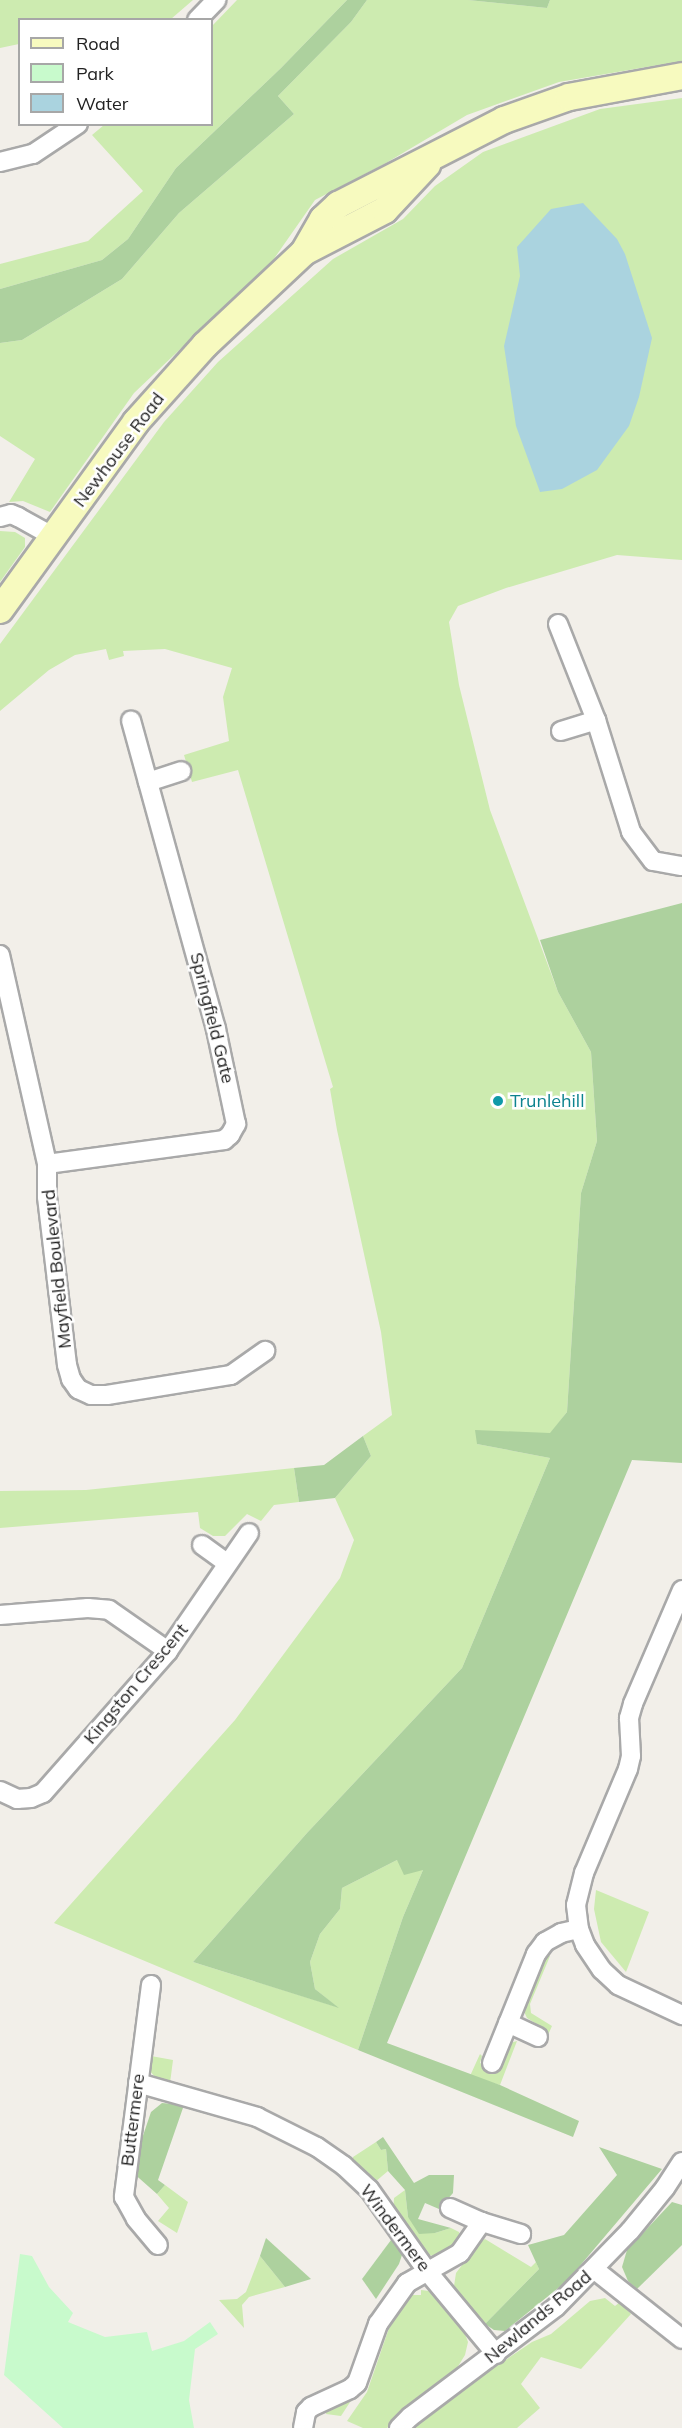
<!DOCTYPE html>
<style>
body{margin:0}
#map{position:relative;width:682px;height:2428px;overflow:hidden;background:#f2efe9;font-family:Mulish,sans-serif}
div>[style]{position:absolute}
.grass>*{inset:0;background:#cdebb0}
.forest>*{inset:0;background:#add19e}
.park>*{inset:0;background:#c8facc}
.water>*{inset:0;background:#aad3df}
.roads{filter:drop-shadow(2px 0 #a9a9a9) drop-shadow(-2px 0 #a9a9a9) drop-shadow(0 2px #a9a9a9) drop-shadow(0 -2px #a9a9a9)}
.street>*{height:18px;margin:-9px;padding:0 9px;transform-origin:9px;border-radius:9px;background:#fff}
.secondary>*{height:26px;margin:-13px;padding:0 13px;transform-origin:13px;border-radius:13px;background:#f7fabf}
.dots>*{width:16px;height:16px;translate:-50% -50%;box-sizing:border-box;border:3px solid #fff;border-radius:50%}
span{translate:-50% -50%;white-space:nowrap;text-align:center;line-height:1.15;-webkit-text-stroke:5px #fff;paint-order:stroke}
.street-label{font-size:18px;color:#222}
.culture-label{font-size:18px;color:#0d838f}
.left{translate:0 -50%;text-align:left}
.legend{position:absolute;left:18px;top:18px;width:195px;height:108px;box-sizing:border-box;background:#fff;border:2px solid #a7a7a7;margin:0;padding:8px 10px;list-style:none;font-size:18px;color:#222}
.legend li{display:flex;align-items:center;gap:12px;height:30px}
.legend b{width:30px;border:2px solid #a7a7a7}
</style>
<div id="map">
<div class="grass">
<div style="clip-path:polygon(0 0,193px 0,171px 19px,20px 20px,19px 44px,0 48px)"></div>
<div style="clip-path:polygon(237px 0,347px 0,281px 68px,176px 168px,128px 239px,102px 260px,0 289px,0 264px,88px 241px,143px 191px,92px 135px,104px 125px,212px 124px,212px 26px)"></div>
<div style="clip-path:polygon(367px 0,468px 0,547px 8px,550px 0,682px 0,682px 61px,559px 82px,467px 115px,386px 163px,315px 200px,271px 263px,134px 393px,50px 512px,23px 501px,9px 502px,35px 459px,0 436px,0 343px,22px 340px,122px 279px,179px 213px,294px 114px,278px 96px,351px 22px)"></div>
<div style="clip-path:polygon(682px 98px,682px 560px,617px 555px,506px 588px,458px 606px,449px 622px,459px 685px,490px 810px,558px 992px,591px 1052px,597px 1141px,581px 1193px,567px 1412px,551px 1433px,477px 1444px,550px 1458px,462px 1668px,307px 1833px,193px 1962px,337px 2007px,315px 1989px,310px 1962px,320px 1934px,340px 1909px,342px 1888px,397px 1860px,423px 1870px,403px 1917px,358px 2050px,54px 1923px,235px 1720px,340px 1578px,354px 1540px,335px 1498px,371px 1456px,363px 1436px,392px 1415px,381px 1332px,337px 1130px,330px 1089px,333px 1087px,238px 770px,192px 782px,184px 755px,229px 741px,223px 697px,232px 668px,165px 649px,123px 651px,124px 656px,109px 660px,106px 649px,75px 655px,49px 670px,0 711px,0 644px,164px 422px,218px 362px,333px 259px,403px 219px,435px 186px,483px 152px,600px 109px)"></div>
<div style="clip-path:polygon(0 531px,15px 532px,25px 538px,25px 547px,0 582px)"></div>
<div style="clip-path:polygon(294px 1468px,299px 1502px,274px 1505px,261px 1521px,247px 1514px,225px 1536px,213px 1536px,200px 1528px,198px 1512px,0 1528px,0 1491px,86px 1490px)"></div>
<div style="clip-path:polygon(596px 1890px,649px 1912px,626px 1972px,601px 1942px,594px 1909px)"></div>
<div style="clip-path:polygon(546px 1954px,550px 1956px,530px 2004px,531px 2013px,552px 2026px,543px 2046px,539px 2045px,546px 2030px,527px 2018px,522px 2007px)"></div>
<div style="clip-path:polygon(517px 2041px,500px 2085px,470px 2076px,480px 2054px,482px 2056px,480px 2063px,494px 2069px,510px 2043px)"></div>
<div style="clip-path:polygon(151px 2056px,173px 2060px,170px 2083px,155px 2077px,149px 2070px)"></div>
<div style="clip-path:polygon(376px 2142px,381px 2150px,386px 2149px,388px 2171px,375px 2182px,365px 2181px,352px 2167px,353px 2157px)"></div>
<div style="clip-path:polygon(165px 2185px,188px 2202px,177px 2233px,158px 2221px,169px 2208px,157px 2194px)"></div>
<div style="clip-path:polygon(405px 2190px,408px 2217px,435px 2233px,451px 2228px,459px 2232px,460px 2236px,454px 2244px,437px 2257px,429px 2255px,393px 2213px,394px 2198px)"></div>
<div style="clip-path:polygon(485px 2239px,531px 2267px,536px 2262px,539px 2269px,485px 2324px,460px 2299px,454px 2286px,456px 2273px,479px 2243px)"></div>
<div style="clip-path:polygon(260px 2256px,285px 2287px,249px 2297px,242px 2305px,244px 2328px,219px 2300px,237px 2299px,246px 2292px)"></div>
<div style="clip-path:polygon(421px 2290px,429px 2291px,465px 2334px,468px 2342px,465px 2355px,457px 2368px,416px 2400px,387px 2428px,363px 2428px,347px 2421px,367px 2392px,389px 2328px,404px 2302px,412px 2295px,421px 2295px)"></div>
<div style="clip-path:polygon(605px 2298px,615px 2306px,620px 2302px,631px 2314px,581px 2369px,541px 2357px,521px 2384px,540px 2408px,517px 2428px,414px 2428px,433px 2409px,532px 2342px,551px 2334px,590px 2301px)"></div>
<div style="clip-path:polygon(356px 2393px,341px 2416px,326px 2414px,327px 2409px)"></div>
</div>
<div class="forest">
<div style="clip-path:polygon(347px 0,367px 0,351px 22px,278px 96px,294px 114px,179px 213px,122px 279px,22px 340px,0 343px,0 289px,102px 260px,128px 239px,176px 168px,281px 68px)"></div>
<div style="clip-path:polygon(468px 0,550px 0,547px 8px)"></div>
<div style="clip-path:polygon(682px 903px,682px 1463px,632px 1460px,387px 2043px,500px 2085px,579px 2121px,573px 2137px,358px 2050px,403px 1917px,423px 1870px,404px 1875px,397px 1860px,342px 1888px,340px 1909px,320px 1934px,310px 1962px,315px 1989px,339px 2008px,193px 1962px,307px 1833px,462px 1668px,550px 1458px,477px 1444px,475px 1430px,550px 1433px,567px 1412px,581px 1193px,597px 1141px,591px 1052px,558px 992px,540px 940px)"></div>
<div style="clip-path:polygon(363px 1436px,371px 1456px,335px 1498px,299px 1502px,294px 1468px,324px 1465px)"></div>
<div style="clip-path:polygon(162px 2103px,184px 2105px,158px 2180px,165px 2185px,157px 2194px,131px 2171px,151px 2112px)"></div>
<div style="clip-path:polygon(383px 2137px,414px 2183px,429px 2175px,454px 2175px,453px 2193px,439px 2209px,425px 2203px,418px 2219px,451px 2228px,435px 2233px,419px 2234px,408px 2217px,405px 2190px,388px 2171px,386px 2149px,381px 2150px,376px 2142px)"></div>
<div style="clip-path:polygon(599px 2147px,662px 2169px,567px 2281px,505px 2331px,494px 2330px,485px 2324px,539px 2269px,528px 2245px,564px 2235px,617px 2175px)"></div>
<div style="clip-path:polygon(672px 2202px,682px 2205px,682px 2245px,637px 2289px,628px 2281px,622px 2267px,627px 2250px)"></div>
<div style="clip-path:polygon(394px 2236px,403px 2252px,399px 2264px,376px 2299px,362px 2279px)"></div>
<div style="clip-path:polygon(266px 2238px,311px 2279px,285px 2287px,260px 2256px)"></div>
</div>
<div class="park">
<div style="clip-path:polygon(20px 2254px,32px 2256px,49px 2287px,73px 2313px,68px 2322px,105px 2337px,147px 2332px,152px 2351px,184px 2341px,210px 2322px,218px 2334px,195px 2349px,189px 2400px,194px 2428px,63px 2428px,4px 2375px)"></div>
</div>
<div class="water">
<div style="clip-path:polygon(583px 203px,617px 239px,625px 254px,652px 338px,639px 397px,629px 426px,597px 470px,562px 489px,540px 492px,516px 426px,504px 346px,520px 276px,517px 247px,551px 209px)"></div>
</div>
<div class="roads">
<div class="street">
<div style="left:197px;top:20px;width:28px;rotate:-46deg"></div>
<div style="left:0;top:162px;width:34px;rotate:-14deg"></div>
<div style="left:33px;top:154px;width:54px;rotate:-33.7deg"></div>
<div style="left:0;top:517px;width:11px;rotate:-15deg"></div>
<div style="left:11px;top:514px;width:8px;rotate:23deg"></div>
<div style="left:18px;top:517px;width:41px;rotate:29.1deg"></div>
<div style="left:558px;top:624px;width:103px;rotate:68.4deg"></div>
<div style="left:596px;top:720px;width:117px;rotate:72.6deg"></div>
<div style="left:631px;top:832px;width:36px;rotate:53deg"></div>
<div style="left:653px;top:861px;width:29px;rotate:10deg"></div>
<div style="left:561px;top:731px;width:37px;rotate:-17deg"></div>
<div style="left:148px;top:782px;width:35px;rotate:-18deg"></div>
<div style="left:0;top:955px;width:214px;rotate:77.3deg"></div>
<div style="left:47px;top:1164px;width:33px;rotate:90deg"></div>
<div style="left:47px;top:1197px;width:169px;rotate:83.2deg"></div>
<div style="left:67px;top:1365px;width:15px;rotate:74deg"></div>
<div style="left:71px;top:1379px;width:12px;rotate:55deg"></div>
<div style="left:78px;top:1389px;width:14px;rotate:25deg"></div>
<div style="left:91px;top:1395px;width:16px"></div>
<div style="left:107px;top:1395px;width:126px;rotate:-9.2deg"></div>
<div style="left:231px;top:1375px;width:42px;rotate:-35.2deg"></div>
<div style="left:47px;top:1164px;width:179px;rotate:-7.7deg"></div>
<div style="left:224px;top:1140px;width:8px;rotate:-40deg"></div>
<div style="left:230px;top:1135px;width:13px;rotate:-61deg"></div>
<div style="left:236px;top:1124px;width:97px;rotate:-101.9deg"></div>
<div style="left:216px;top:1029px;width:320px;rotate:-105.4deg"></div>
<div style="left:202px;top:1545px;width:31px;rotate:36deg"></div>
<div style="left:682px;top:1590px;width:124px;rotate:113.3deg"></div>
<div style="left:633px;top:1704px;width:15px;rotate:106deg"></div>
<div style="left:629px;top:1718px;width:38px;rotate:87deg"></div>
<div style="left:631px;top:1756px;width:13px;rotate:103deg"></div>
<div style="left:628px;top:1769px;width:113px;rotate:112.9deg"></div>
<div style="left:584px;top:1873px;width:33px;rotate:104deg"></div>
<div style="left:576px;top:1905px;width:24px;rotate:83deg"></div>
<div style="left:579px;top:1929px;width:17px;rotate:69deg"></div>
<div style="left:585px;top:1945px;width:30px;rotate:56deg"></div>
<div style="left:602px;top:1970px;width:22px;rotate:43deg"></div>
<div style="left:618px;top:1985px;width:71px;rotate:25.1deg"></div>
<div style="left:0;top:1615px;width:88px;rotate:-4.5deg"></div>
<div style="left:88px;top:1608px;width:21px;rotate:5deg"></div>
<div style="left:109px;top:1610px;width:72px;rotate:34.8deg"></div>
<div style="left:0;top:1791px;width:19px;rotate:25deg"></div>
<div style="left:17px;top:1799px;width:14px;rotate:-4deg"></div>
<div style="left:31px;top:1798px;width:13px;rotate:-23deg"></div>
<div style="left:43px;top:1793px;width:189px;rotate:-48.6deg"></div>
<div style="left:168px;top:1651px;width:143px;rotate:-55.5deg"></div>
<div style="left:151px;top:1985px;width:214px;rotate:97.3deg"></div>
<div style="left:124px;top:2197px;width:25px;rotate:61deg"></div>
<div style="left:136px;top:2219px;width:34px;rotate:50deg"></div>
<div style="left:508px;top:2023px;width:33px;rotate:25deg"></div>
<div style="left:492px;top:2063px;width:118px;rotate:-68deg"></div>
<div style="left:536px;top:1954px;width:15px;rotate:-53deg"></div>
<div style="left:545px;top:1942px;width:18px;rotate:-29deg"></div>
<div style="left:561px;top:1933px;width:18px;rotate:-13deg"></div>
<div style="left:138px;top:2083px;width:124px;rotate:15.9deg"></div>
<div style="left:257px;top:2117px;width:67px;rotate:26.6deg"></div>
<div style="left:317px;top:2147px;width:33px;rotate:35deg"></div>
<div style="left:344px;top:2166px;width:34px;rotate:43deg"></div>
<div style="left:369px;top:2189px;width:100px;rotate:54.7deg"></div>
<div style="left:427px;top:2271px;width:108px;rotate:50.3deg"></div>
<div style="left:450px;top:2208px;width:35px;rotate:24deg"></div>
<div style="left:482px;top:2222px;width:41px;rotate:17.1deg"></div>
<div style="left:595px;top:2270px;width:111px;rotate:38.4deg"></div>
<div style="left:303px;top:2428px;width:16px;rotate:-79deg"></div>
<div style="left:306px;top:2412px;width:7px;rotate:-45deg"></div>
<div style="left:311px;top:2407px;width:43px;rotate:-24.8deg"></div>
<div style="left:350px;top:2389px;width:9px;rotate:-41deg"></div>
<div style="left:357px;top:2383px;width:63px;rotate:-70.4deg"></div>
<div style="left:378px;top:2324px;width:50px;rotate:-54.7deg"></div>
<div style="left:407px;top:2283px;width:61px;rotate:-29.5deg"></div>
<div style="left:460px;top:2253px;width:38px;rotate:-55deg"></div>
<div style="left:399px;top:2428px;width:16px;rotate:-45deg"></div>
<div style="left:410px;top:2417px;width:183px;rotate:-37deg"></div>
<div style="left:556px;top:2307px;width:106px;rotate:-45.8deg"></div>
<div style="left:630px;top:2231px;width:55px;rotate:-50.9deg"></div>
<div style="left:665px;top:2188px;width:31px;rotate:-57deg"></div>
</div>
<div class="secondary">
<div style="left:304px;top:252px;width:91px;rotate:-27.4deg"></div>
<div style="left:385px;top:210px;width:62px;rotate:-47deg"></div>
<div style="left:0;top:610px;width:232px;rotate:-54.1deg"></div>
<div style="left:136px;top:422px;width:103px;rotate:-48.1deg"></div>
<div style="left:205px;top:345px;width:136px;rotate:-43.2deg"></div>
<div style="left:304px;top:252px;width:38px;rotate:-60deg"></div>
<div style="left:323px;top:219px;width:21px;rotate:-43deg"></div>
<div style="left:338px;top:205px;width:186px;rotate:-27.1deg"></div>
<div style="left:504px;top:120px;width:69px;rotate:-19.5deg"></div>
<div style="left:569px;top:97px;width:115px;rotate:-10.5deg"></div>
</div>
</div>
<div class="dots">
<div style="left:498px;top:1101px;background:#0f9aa8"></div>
</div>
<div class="street-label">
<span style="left:119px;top:450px;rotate:-53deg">Newhouse Road</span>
<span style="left:212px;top:1018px;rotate:76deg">Springfield Gate</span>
<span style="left:57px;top:1269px;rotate:-96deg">Mayfield Boulevard</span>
<span style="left:136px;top:1684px;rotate:-50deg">Kingston Crescent</span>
<span style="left:133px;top:2120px;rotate:-83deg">Buttermere</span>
<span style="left:395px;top:2228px;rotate:53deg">Windermere</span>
<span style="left:538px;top:2317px;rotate:-40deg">Newlands Road</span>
</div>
<div class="culture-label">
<span class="left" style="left:510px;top:1101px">Trunlehill</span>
</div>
<ul class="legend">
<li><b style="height:8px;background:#f7fabf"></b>Road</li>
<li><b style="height:16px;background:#c8facc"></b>Park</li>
<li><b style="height:16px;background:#aad3df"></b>Water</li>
</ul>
</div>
